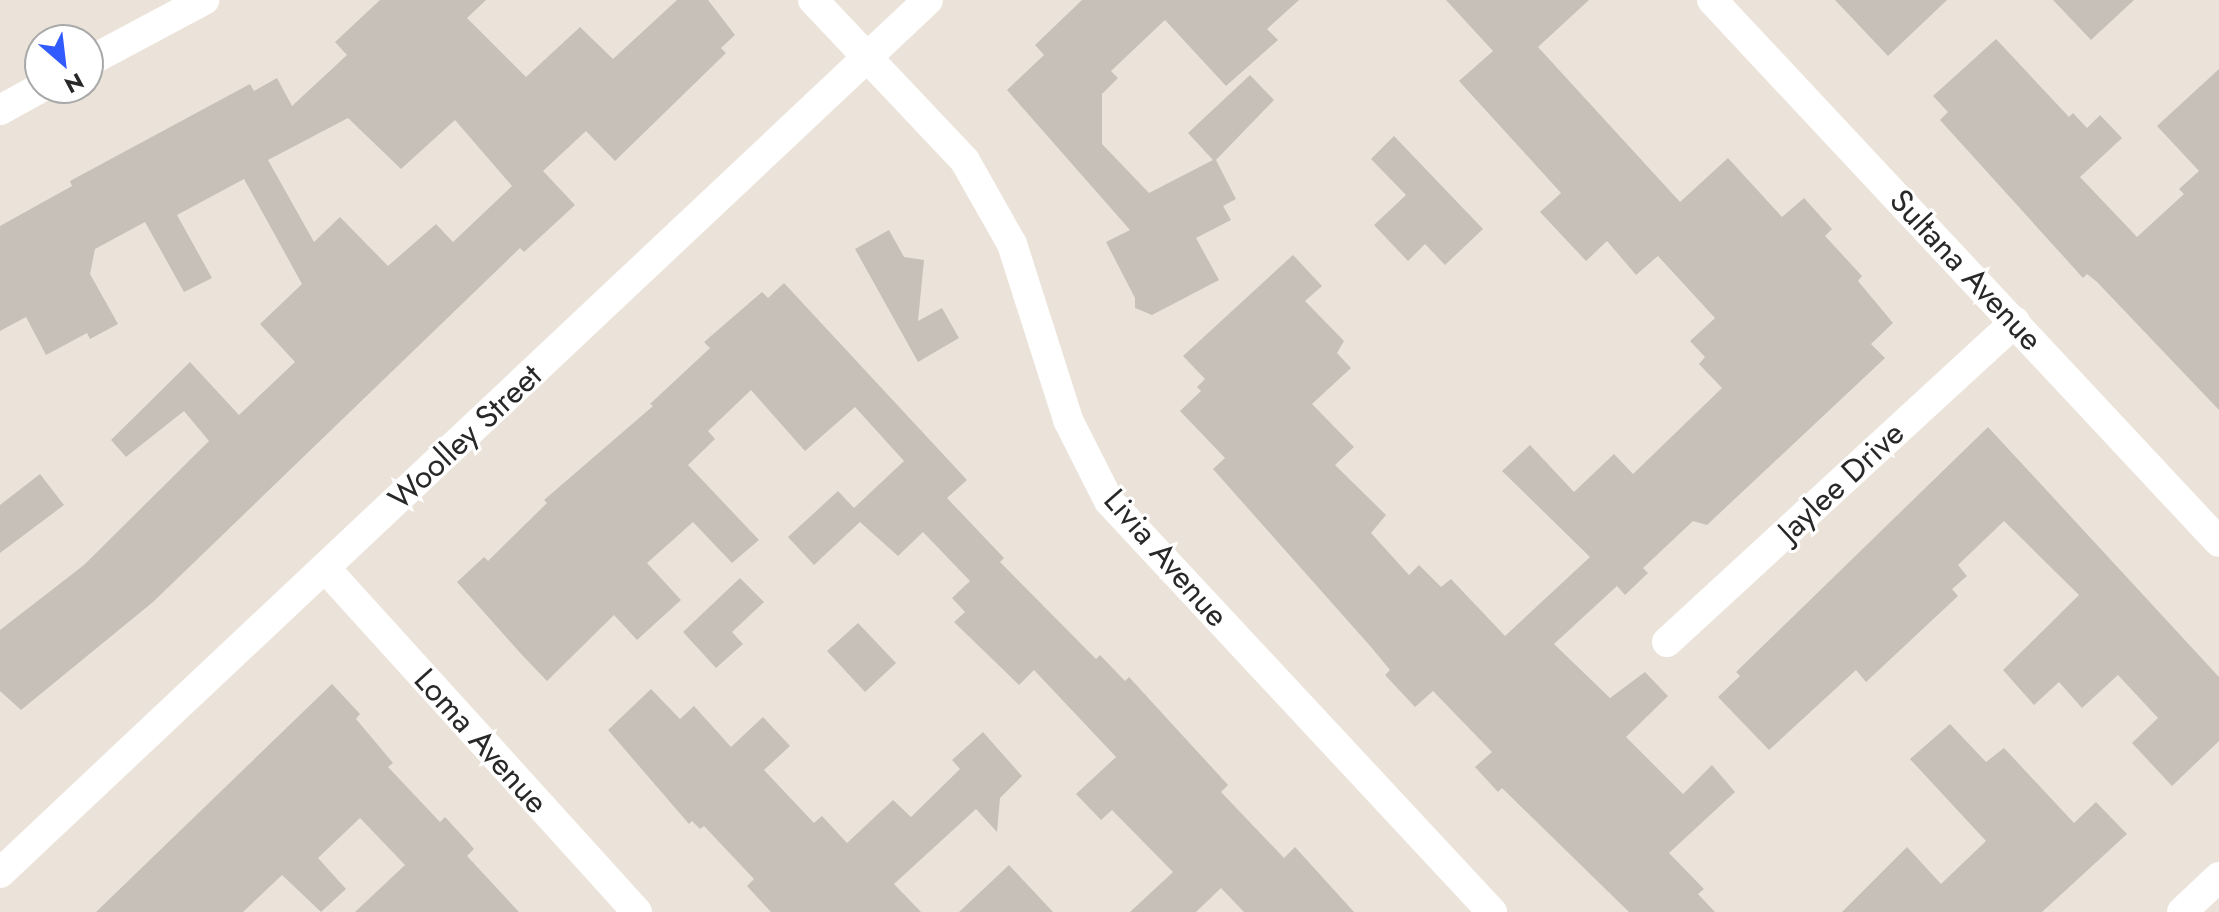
<!DOCTYPE html>
<style>
body{margin:0}
#map{position:relative;width:2219px;height:912px;overflow:hidden;background:#ebe3d9;font-family:Jost,sans-serif}
div>[style]{position:absolute}
.building>*{inset:0;background:#c6c0b9}
.minor>*{height:30px;margin:-15px;padding:0 15px;transform-origin:15px;border-radius:15px;background:#fff}
span{translate:-50% -50%;white-space:nowrap;text-align:center;line-height:1.15;-webkit-text-stroke:6px #fff;paint-order:stroke}
.street-label{font-size:32px;color:#282828}
.north{position:absolute;left:24px;top:24px;width:80px;height:80px;box-sizing:border-box;background:#fff;border:2px solid #a9a9a9;border-radius:50%;rotate:152deg;font-size:22px;font-weight:700;line-height:32px;text-align:center;color:#282828}
.north::after{content:'';display:block;margin:auto;width:28px;height:36px;background:#325bff;clip-path:polygon(50% 0,100% 100%,50% 72%,0 100%)}
</style>
<div id="map">
<div class="building">
<div style="clip-path:polygon(evenodd,380px 0,486px 0,467px 18px,526px 77px,580px 27px,613px 59px,677px 0,708px 0,735px 35px,721px 48px,726px 53px,615px 161px,586px 131px,543px 171px,575px 205px,524px 252px,520px 248px,153px 602px,21px 710px,0 691px,0 630px,84px 565px,209px 441px,184px 411px,126px 457px,111px 440px,190px 362px,239px 415px,295px 362px,260px 324px,302px 284px,244px 179px,177px 215px,212px 278px,184px 292px,145px 222px,95px 249px,90px 274px,118px 324px,90px 339px,87px 333px,46px 355px,26px 317px,0 331px,0 226px,72px 186px,70px 181px,250px 84px,254px 91px,277px 78px,292px 106px,347px 55px,335px 42px,380px 0,348px 118px,401px 169px,455px 120px,512px 186px,453px 242px,436px 224px,388px 266px,340px 217px,314px 242px,268px 160px,348px 118px)"></div>
<div style="clip-path:polygon(1082px 0,1299px 0,1267px 29px,1278px 40px,1226px 86px,1165px 20px,1111px 71px,1118px 78px,1102px 94px,1102px 144px,1149px 193px,1213px 160px,1188px 133px,1250px 75px,1274px 100px,1216px 160px,1236px 199px,1223px 206px,1231px 220px,1196px 238px,1219px 280px,1152px 315px,1135px 308px,1135px 298px,1106px 242px,1130px 230px,1007px 90px,1044px 55px,1035px 45px)"></div>
<div style="clip-path:polygon(1446px 0,1589px 0,1538px 47px,1680px 202px,1728px 158px,1782px 217px,1804px 198px,1832px 229px,1825px 236px,1862px 276px,1858px 281px,1893px 323px,1871px 344px,1885px 358px,1707px 525px,1693px 521px,1643px 568px,1648px 573px,1625px 595px,1617px 586px,1554px 644px,1610px 698px,1645px 672px,1668px 696px,1626px 737px,1683px 794px,1712px 765px,1735px 792px,1669px 853px,1704px 889px,1698px 894px,1715px 912px,1629px 912px,1502px 788px,1498px 792px,1475px 767px,1492px 752px,1433px 691px,1415px 707px,1385px 675px,1390px 670px,1371px 647px,1213px 469px,1225px 458px,1180px 411px,1201px 391px,1197px 387px,1205px 379px,1183px 356px,1293px 255px,1322px 286px,1305px 301px,1344px 341px,1337px 353px,1351px 368px,1312px 404px,1354px 447px,1335px 465px,1386px 515px,1371px 533px,1409px 575px,1419px 565px,1441px 587px,1451px 579px,1505px 636px,1590px 557px,1502px 471px,1530px 445px,1574px 492px,1614px 454px,1633px 474px,1722px 388px,1699px 364px,1705px 357px,1690px 341px,1715px 318px,1658px 256px,1636px 275px,1607px 241px,1586px 261px,1540px 212px,1561px 193px,1459px 81px,1493px 51px)"></div>
<div style="clip-path:polygon(1835px 0,1947px 0,1888px 56px)"></div>
<div style="clip-path:polygon(2053px 0,2134px 0,2091px 40px)"></div>
<div style="clip-path:polygon(1996px 39px,2069px 117px,2073px 113px,2087px 128px,2100px 115px,2122px 138px,2080px 177px,2137px 237px,2184px 194px,2179px 189px,2199px 171px,2157px 126px,2219px 69px,2219px 410px,2097px 282px,2087px 274px,2083px 278px,1940px 120px,1948px 112px,1933px 96px)"></div>
<div style="clip-path:polygon(1394px 136px,1483px 229px,1445px 265px,1425px 244px,1408px 261px,1374px 225px,1406px 195px,1371px 159px)"></div>
<div style="clip-path:polygon(889px 230px,904px 257px,924px 260px,918px 321px,942px 308px,959px 338px,918px 362px,855px 249px)"></div>
<div style="clip-path:polygon(784px 283px,967px 480px,947px 498px,1004px 558px,1000px 562px,1096px 659px,1100px 655px,1125px 681px,1129px 677px,1228px 785px,1221px 792px,1284px 858px,1295px 847px,1354px 912px,1244px 912px,1221px 888px,1196px 912px,1130px 912px,1173px 872px,1112px 810px,1101px 820px,1076px 794px,1116px 757px,1034px 670px,1019px 685px,954px 622px,965px 612px,952px 598px,970px 581px,923px 532px,898px 556px,860px 522px,814px 565px,788px 537px,838px 491px,854px 508px,904px 461px,855px 407px,805px 451px,751px 390px,708px 431px,715px 439px,688px 465px,759px 540px,732px 563px,693px 522px,647px 563px,681px 600px,637px 640px,614px 615px,547px 681px,523px 656px,457px 582px,484px 557px,488px 561px,547px 503px,544px 500px,653px 406px,650px 404px,710px 348px,704px 342px,762px 292px,768px 298px)"></div>
<div style="clip-path:polygon(1988px 427px,2219px 677px,2219px 741px,2172px 786px,2132px 743px,2158px 718px,2118px 675px,2082px 708px,2059px 682px,2034px 705px,2003px 670px,2079px 595px,2004px 521px,1958px 565px,1967px 576px,1952px 589px,1958px 596px,1866px 682px,1856px 670px,1769px 750px,1718px 697px,1740px 676px,1736px 672px)"></div>
<div style="clip-path:polygon(40px 474px,64px 505px,0 553px,0 505px)"></div>
<div style="clip-path:polygon(740px 578px,764px 602px,732px 632px,743px 644px,716px 668px,683px 632px)"></div>
<div style="clip-path:polygon(858px 623px,896px 663px,865px 692px,827px 651px)"></div>
<div style="clip-path:polygon(332px 684px,360px 714px,356px 719px,393px 763px,388px 767px,440px 822px,445px 817px,469px 843px,474px 849px,467px 856px,519px 912px,355px 912px,405px 865px,360px 818px,318px 858px,346px 889px,321px 912px,282px 875px,243px 912px,96px 912px)"></div>
<div style="clip-path:polygon(651px 689px,680px 719px,694px 706px,731px 747px,763px 717px,790px 746px,764px 770px,814px 823px,822px 816px,847px 843px,893px 800px,911px 817px,960px 769px,952px 760px,983px 732px,1022px 776px,1000px 798px,997px 832px,976px 809px,894px 884px,921px 912px,771px 912px,747px 886px,754px 879px,704px 826px,700px 829px,692px 821px,689px 824px,608px 730px)"></div>
<div style="clip-path:polygon(1950px 724px,1986px 762px,2004px 748px,2074px 823px,2096px 802px,2127px 834px,2042px 912px,1842px 912px,1907px 847px,1941px 884px,1986px 841px,1910px 759px)"></div>
<div style="clip-path:polygon(1009px 865px,1053px 912px,959px 912px)"></div>
</div>
<div class="minor">
<div style="left:813px;top:0;width:221px;rotate:46.6deg"></div>
<div style="left:965px;top:161px;width:95px;rotate:60.5deg"></div>
<div style="left:1012px;top:244px;width:185px;rotate:72.3deg"></div>
<div style="left:1068px;top:420px;width:91px;rotate:63.2deg"></div>
<div style="left:1109px;top:501px;width:562px;rotate:47.02deg"></div>
<div style="left:1712px;top:0;width:742px;rotate:46.91deg"></div>
<div style="left:88px;top:62px;width:132px;rotate:-28.1deg"></div>
<div style="left:0;top:110px;width:46px;rotate:-28.8deg"></div>
<div style="left:326px;top:569px;width:463px;rotate:47.8deg"></div>
<div style="left:1667px;top:642px;width:473px;rotate:-42.6deg"></div>
<div style="left:0;top:873px;width:1274px;rotate:-43.25deg"></div>
<div style="left:2182px;top:912px;width:51px;rotate:-43.4deg"></div>
</div>
<div class="street-label">
<span style="left:1966px;top:270px;rotate:47deg">Sultana Avenue</span>
<span style="left:465px;top:437px;rotate:-43deg">Woolley Street</span>
<span style="left:1841px;top:482px;rotate:-43deg">Jaylee Drive</span>
<span style="left:1166px;top:558px;rotate:49deg">Livia Avenue</span>
<span style="left:481px;top:741px;rotate:48deg">Loma Avenue</span>
</div>
<div class="north">N</div>
</div>
